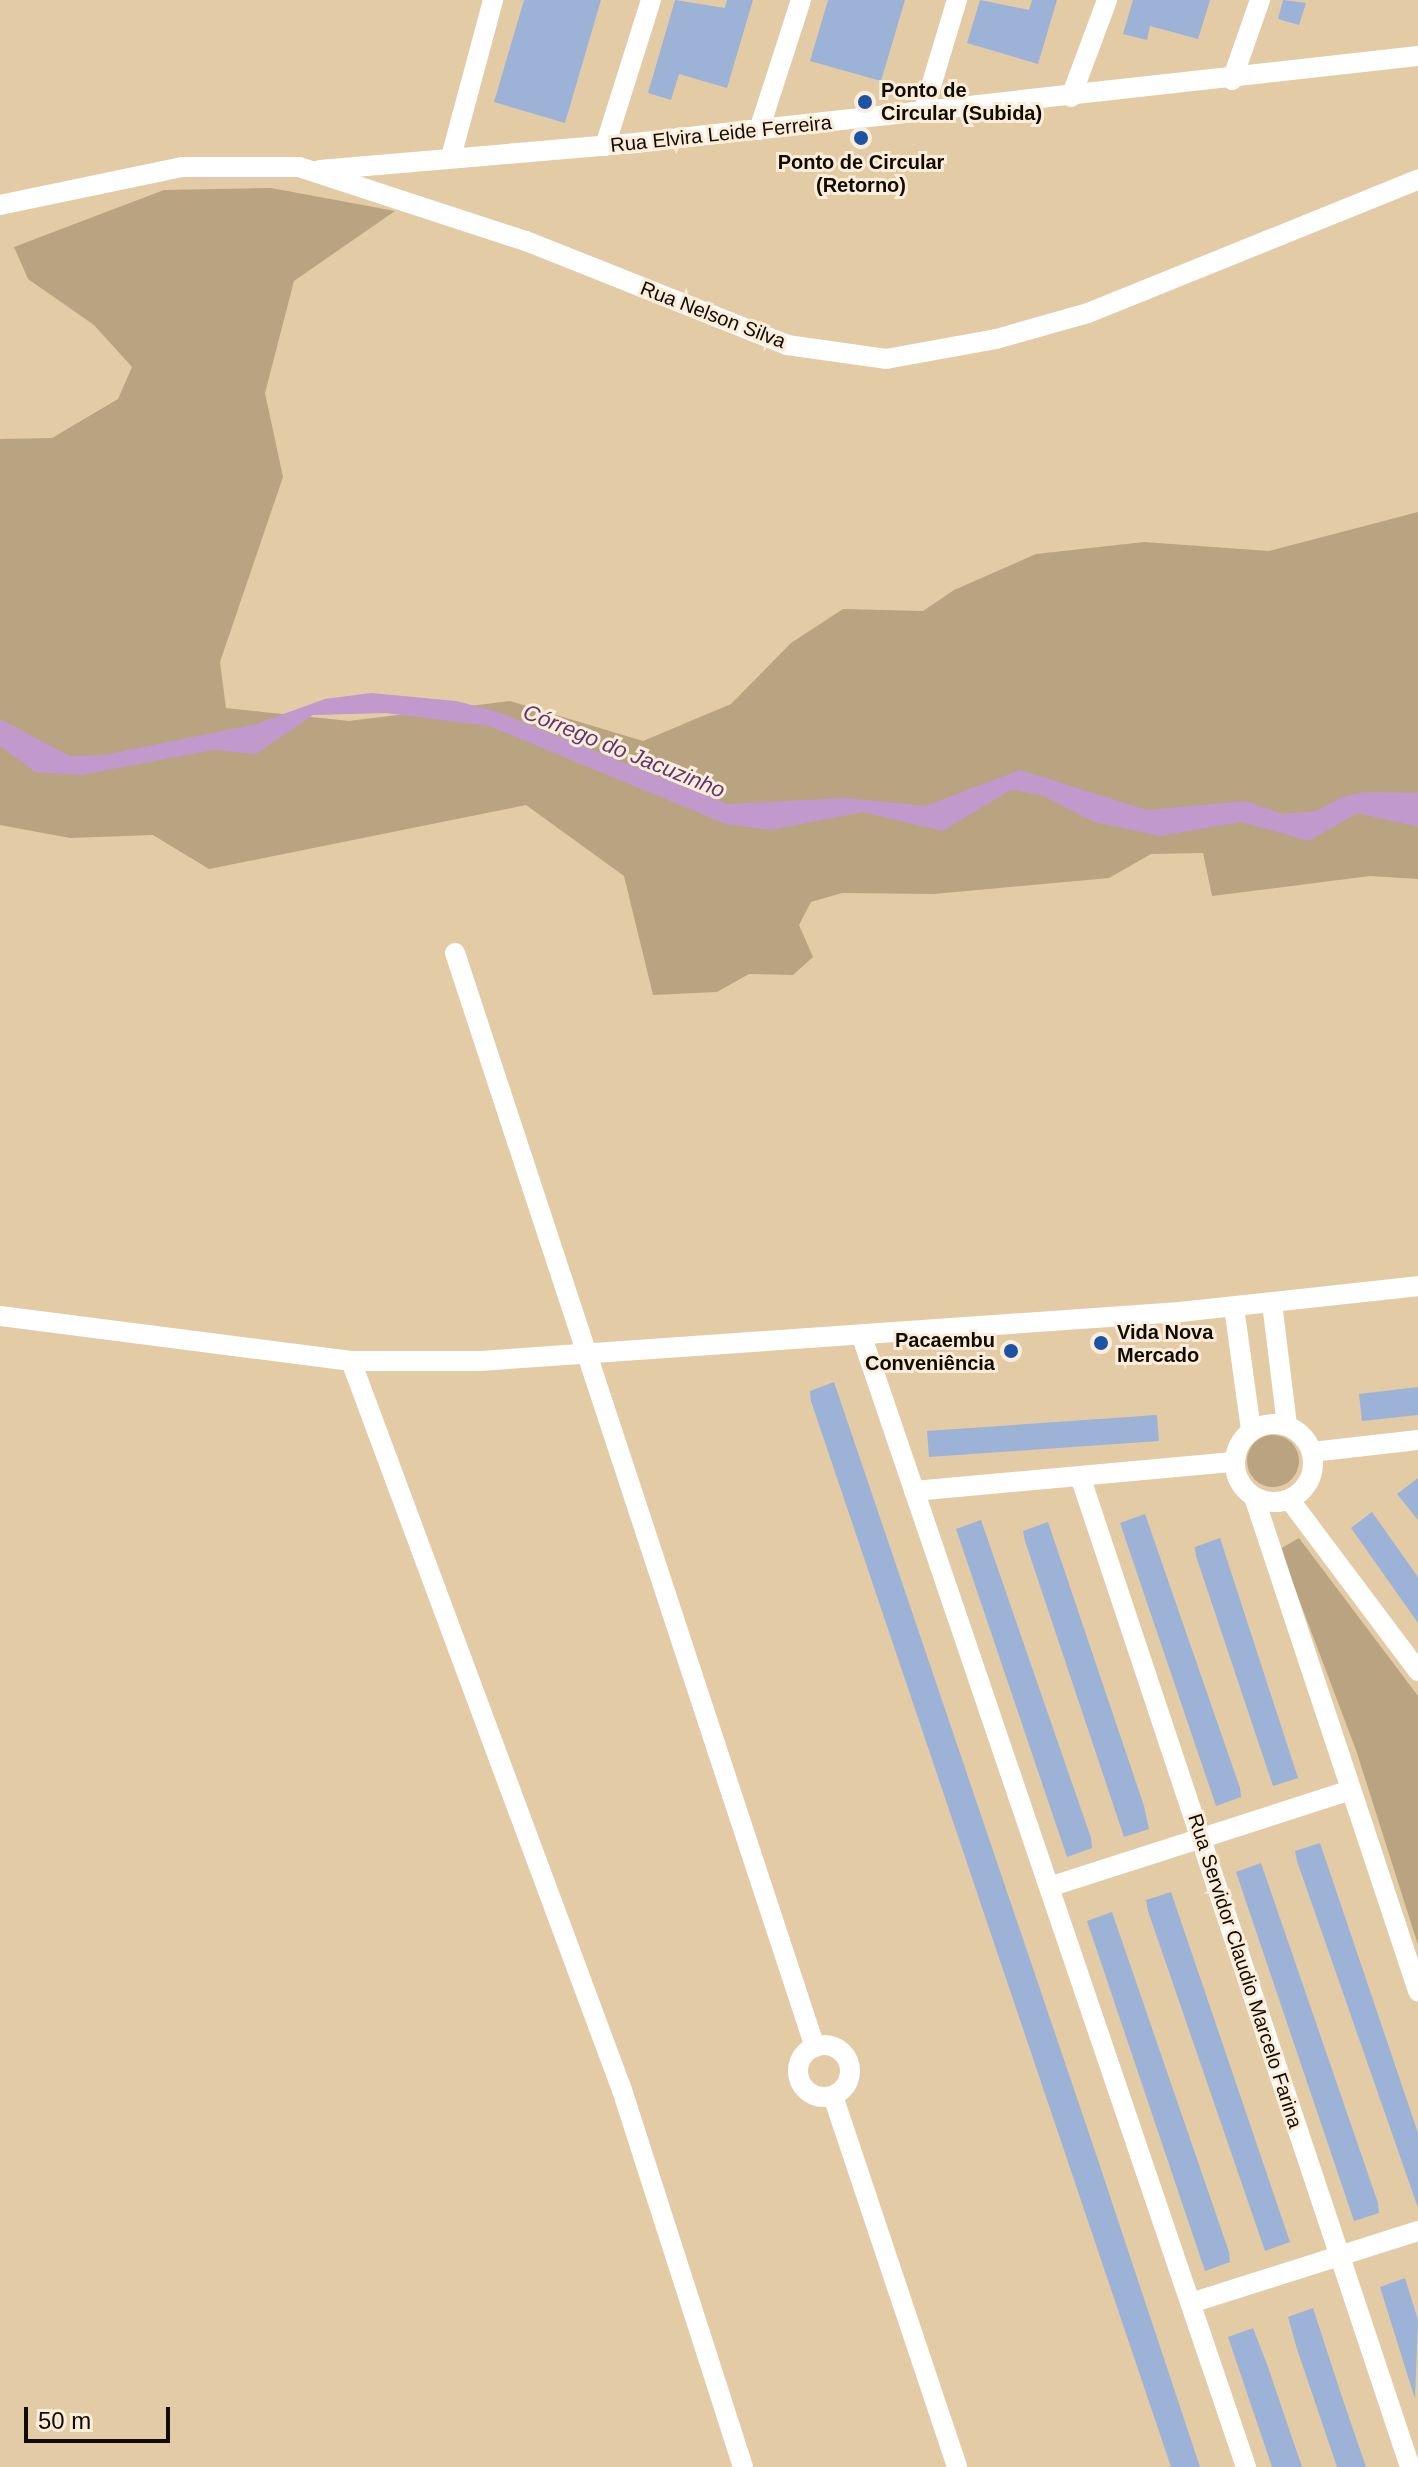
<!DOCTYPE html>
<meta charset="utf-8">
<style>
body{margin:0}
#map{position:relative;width:1418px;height:2467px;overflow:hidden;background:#e3cba6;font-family:Arial,sans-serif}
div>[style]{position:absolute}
.green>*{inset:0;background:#baa380}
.round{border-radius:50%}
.water>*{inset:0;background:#c199cc}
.building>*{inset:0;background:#9cb3d7}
.minor>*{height:20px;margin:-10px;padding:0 10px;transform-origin:10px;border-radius:10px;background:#fff}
.minor>.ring{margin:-10px;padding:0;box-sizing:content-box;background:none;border:20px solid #fff;border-radius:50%}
.dots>*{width:22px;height:22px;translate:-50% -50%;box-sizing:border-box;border:4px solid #faeedb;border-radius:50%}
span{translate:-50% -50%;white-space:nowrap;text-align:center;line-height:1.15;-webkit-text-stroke:6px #faeedb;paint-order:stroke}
.poi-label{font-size:20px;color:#130b01;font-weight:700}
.left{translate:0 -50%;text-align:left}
.right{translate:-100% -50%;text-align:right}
.street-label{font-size:20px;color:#130b01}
.water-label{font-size:22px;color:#643372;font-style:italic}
.scale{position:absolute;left:24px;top:2407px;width:146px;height:36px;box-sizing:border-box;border:4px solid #130b01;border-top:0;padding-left:10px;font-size:24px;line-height:28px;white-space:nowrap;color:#130b01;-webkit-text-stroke:6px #faeedb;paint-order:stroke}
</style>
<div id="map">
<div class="green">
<div style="clip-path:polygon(271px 188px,395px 211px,294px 281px,265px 393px,283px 477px,220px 662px,226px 708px,349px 721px,510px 701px,643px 741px,731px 704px,791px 643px,843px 609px,923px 611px,954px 590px,1036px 554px,1144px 542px,1269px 551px,1418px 512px,1418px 879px,1370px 876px,1212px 896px,1203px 853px,1151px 854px,1109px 878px,934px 894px,842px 893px,811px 902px,799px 925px,813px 957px,793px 975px,749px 974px,717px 992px,653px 995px,624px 876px,526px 805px,209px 869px,153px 835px,70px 838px,0 825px,0 439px,52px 438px,118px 399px,132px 367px,94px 325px,28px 279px,14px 247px,164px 190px)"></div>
<div class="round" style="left:1247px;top:1435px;width:52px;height:52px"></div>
<div style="clip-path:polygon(1299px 1538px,1418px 1696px,1418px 1945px,1356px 1750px,1280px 1549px)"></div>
</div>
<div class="water">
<div style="clip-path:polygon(371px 693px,456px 701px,495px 711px,727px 804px,846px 798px,925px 806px,1020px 770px,1147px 810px,1246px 801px,1283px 814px,1316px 811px,1342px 797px,1365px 792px,1418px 793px,1418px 827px,1357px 813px,1309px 841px,1242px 822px,1160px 836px,1094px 822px,1041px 795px,1011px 790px,942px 831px,863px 812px,771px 830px,726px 824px,489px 726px,386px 713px,313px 715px,256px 754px,213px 750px,81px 775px,35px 772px,0 746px,0 719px,70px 756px,104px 755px,256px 724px,325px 699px)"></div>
</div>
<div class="building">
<div style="clip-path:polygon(524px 0,601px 0,565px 123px,494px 102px)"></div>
<div style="clip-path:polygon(675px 0,725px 8px,727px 0,753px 0,727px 88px,679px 74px,671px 100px,648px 93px)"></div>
<div style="clip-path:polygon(828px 0,905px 0,881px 81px,810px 61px)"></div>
<div style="clip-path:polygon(980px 0,1029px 10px,1032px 0,1057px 0,1038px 64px,967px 43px)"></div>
<div style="clip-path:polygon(1133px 0,1210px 0,1198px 39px,1150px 26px,1147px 40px,1123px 34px)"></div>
<div style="clip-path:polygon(1283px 0,1306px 3px,1299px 25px,1278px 19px)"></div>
<div style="clip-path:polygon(834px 1382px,1097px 2157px,1200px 2467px,1171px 2467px,811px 1401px,810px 1391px)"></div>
<div style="clip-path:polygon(1418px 1387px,1418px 1415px,1362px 1421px,1359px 1394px)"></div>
<div style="clip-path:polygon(1157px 1415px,1159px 1441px,929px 1457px,927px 1431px)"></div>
<div style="clip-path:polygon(1418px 1478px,1418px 1520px,1397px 1494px)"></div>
<div style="clip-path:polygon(1372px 1512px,1418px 1577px,1418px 1623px,1351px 1528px)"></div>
<div style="clip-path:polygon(1145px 1514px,1240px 1788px,1241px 1797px,1216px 1806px,1120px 1523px)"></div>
<div style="clip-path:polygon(981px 1520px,1091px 1838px,1092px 1848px,1067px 1857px,956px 1529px)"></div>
<div style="clip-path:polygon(1048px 1522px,1144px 1806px,1149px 1829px,1124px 1837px,1025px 1541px,1023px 1531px)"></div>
<div style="clip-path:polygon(1220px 1538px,1298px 1778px,1273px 1786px,1196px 1556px,1195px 1547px)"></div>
<div style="clip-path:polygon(1320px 1843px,1418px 2133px,1418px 2208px,1297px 1861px,1295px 1851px)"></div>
<div style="clip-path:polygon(1261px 1863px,1378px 2203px,1379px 2213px,1354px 2221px,1236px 1872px)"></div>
<div style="clip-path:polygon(1171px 1892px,1290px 2242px,1265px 2251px,1148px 1911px,1146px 1900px)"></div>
<div style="clip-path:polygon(1112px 1912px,1229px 2252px,1230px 2262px,1205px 2271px,1087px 1921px)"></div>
<div style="clip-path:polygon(1405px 2278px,1418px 2320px,1415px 2399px,1380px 2287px)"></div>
<div style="clip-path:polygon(1313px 2308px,1342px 2397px,1366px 2467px,1337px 2467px,1297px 2349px,1288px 2317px)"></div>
<div style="clip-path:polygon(1253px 2328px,1268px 2367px,1302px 2467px,1272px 2467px,1228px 2337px)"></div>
</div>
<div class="minor">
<div style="left:1232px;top:80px;width:85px;rotate:-70.7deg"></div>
<div style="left:1071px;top:97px;width:103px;rotate:-69.6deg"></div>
<div style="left:923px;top:113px;width:118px;rotate:-73.3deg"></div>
<div style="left:759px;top:130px;width:137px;rotate:-72.1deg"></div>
<div style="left:605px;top:146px;width:153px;rotate:-72.5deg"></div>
<div style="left:451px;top:157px;width:163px;rotate:-75deg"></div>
<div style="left:320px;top:170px;width:307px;rotate:-4.9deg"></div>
<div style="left:626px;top:144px;width:797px;rotate:-6.34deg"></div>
<div style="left:0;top:205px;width:186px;rotate:-11.8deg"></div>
<div style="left:182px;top:167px;width:117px"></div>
<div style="left:299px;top:167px;width:239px;rotate:18.1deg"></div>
<div style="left:526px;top:241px;width:281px;rotate:21.7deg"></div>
<div style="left:787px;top:345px;width:100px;rotate:8deg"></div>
<div style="left:886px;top:359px;width:112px;rotate:-10.3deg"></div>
<div style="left:996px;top:339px;width:96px;rotate:-15.8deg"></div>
<div style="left:1088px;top:313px;width:356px;rotate:-22deg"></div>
<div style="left:455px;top:953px;width:1152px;rotate:71.79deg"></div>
<div style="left:1272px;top:1303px;width:124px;rotate:83deg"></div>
<div style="left:1234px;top:1307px;width:124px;rotate:82.1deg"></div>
<div style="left:0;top:1316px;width:354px;rotate:7.3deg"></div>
<div style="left:351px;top:1361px;width:129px"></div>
<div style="left:480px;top:1361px;width:702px;rotate:-4deg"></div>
<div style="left:1180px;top:1312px;width:239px;rotate:-6.2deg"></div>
<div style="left:862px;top:1337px;width:1193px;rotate:71.23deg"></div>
<div style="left:351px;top:1361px;width:778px;rotate:69.61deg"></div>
<div style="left:622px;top:2090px;width:396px;rotate:72.2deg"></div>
<div class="ring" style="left:1235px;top:1424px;width:58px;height:58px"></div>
<div style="left:1312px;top:1452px;width:107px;rotate:-6.5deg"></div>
<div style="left:1080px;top:1476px;width:1045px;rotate:71.58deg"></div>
<div style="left:914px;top:1491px;width:321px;rotate:-5.2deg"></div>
<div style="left:1254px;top:1497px;width:521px;rotate:71.63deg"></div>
<div style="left:1289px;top:1499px;width:215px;rotate:53.1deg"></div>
<div style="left:1049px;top:1887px;width:317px;rotate:-17.8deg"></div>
<div class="ring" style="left:798px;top:2045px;width:32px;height:32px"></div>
<div style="left:833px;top:2096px;width:391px;rotate:71.5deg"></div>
<div style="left:1191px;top:2303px;width:238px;rotate:-17.6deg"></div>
</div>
<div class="dots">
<div style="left:865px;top:102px;background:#1c53a5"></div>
<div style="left:861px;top:138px;background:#1c53a5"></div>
<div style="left:1101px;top:1343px;background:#1c53a5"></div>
<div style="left:1011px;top:1351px;background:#1c53a5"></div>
</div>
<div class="poi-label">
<span class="left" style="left:881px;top:102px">Ponto de<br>Circular (Subida)</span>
<span style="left:861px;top:174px">Ponto de Circular<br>(Retorno)</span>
<span class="left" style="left:1117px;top:1344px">Vida Nova<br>Mercado</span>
<span class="right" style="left:995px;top:1352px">Pacaembu<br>Conveniência</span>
</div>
<div class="street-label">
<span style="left:721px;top:134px;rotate:-6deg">Rua Elvira Leide Ferreira</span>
<span style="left:713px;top:315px;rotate:21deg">Rua Nelson Silva</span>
<span style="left:1245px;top:1971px;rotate:72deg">Rua Servidor Claudio Marcelo Farina</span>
</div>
<div class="water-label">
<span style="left:624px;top:751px;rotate:22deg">Córrego do Jacuzinho</span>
</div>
<div class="scale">50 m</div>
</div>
